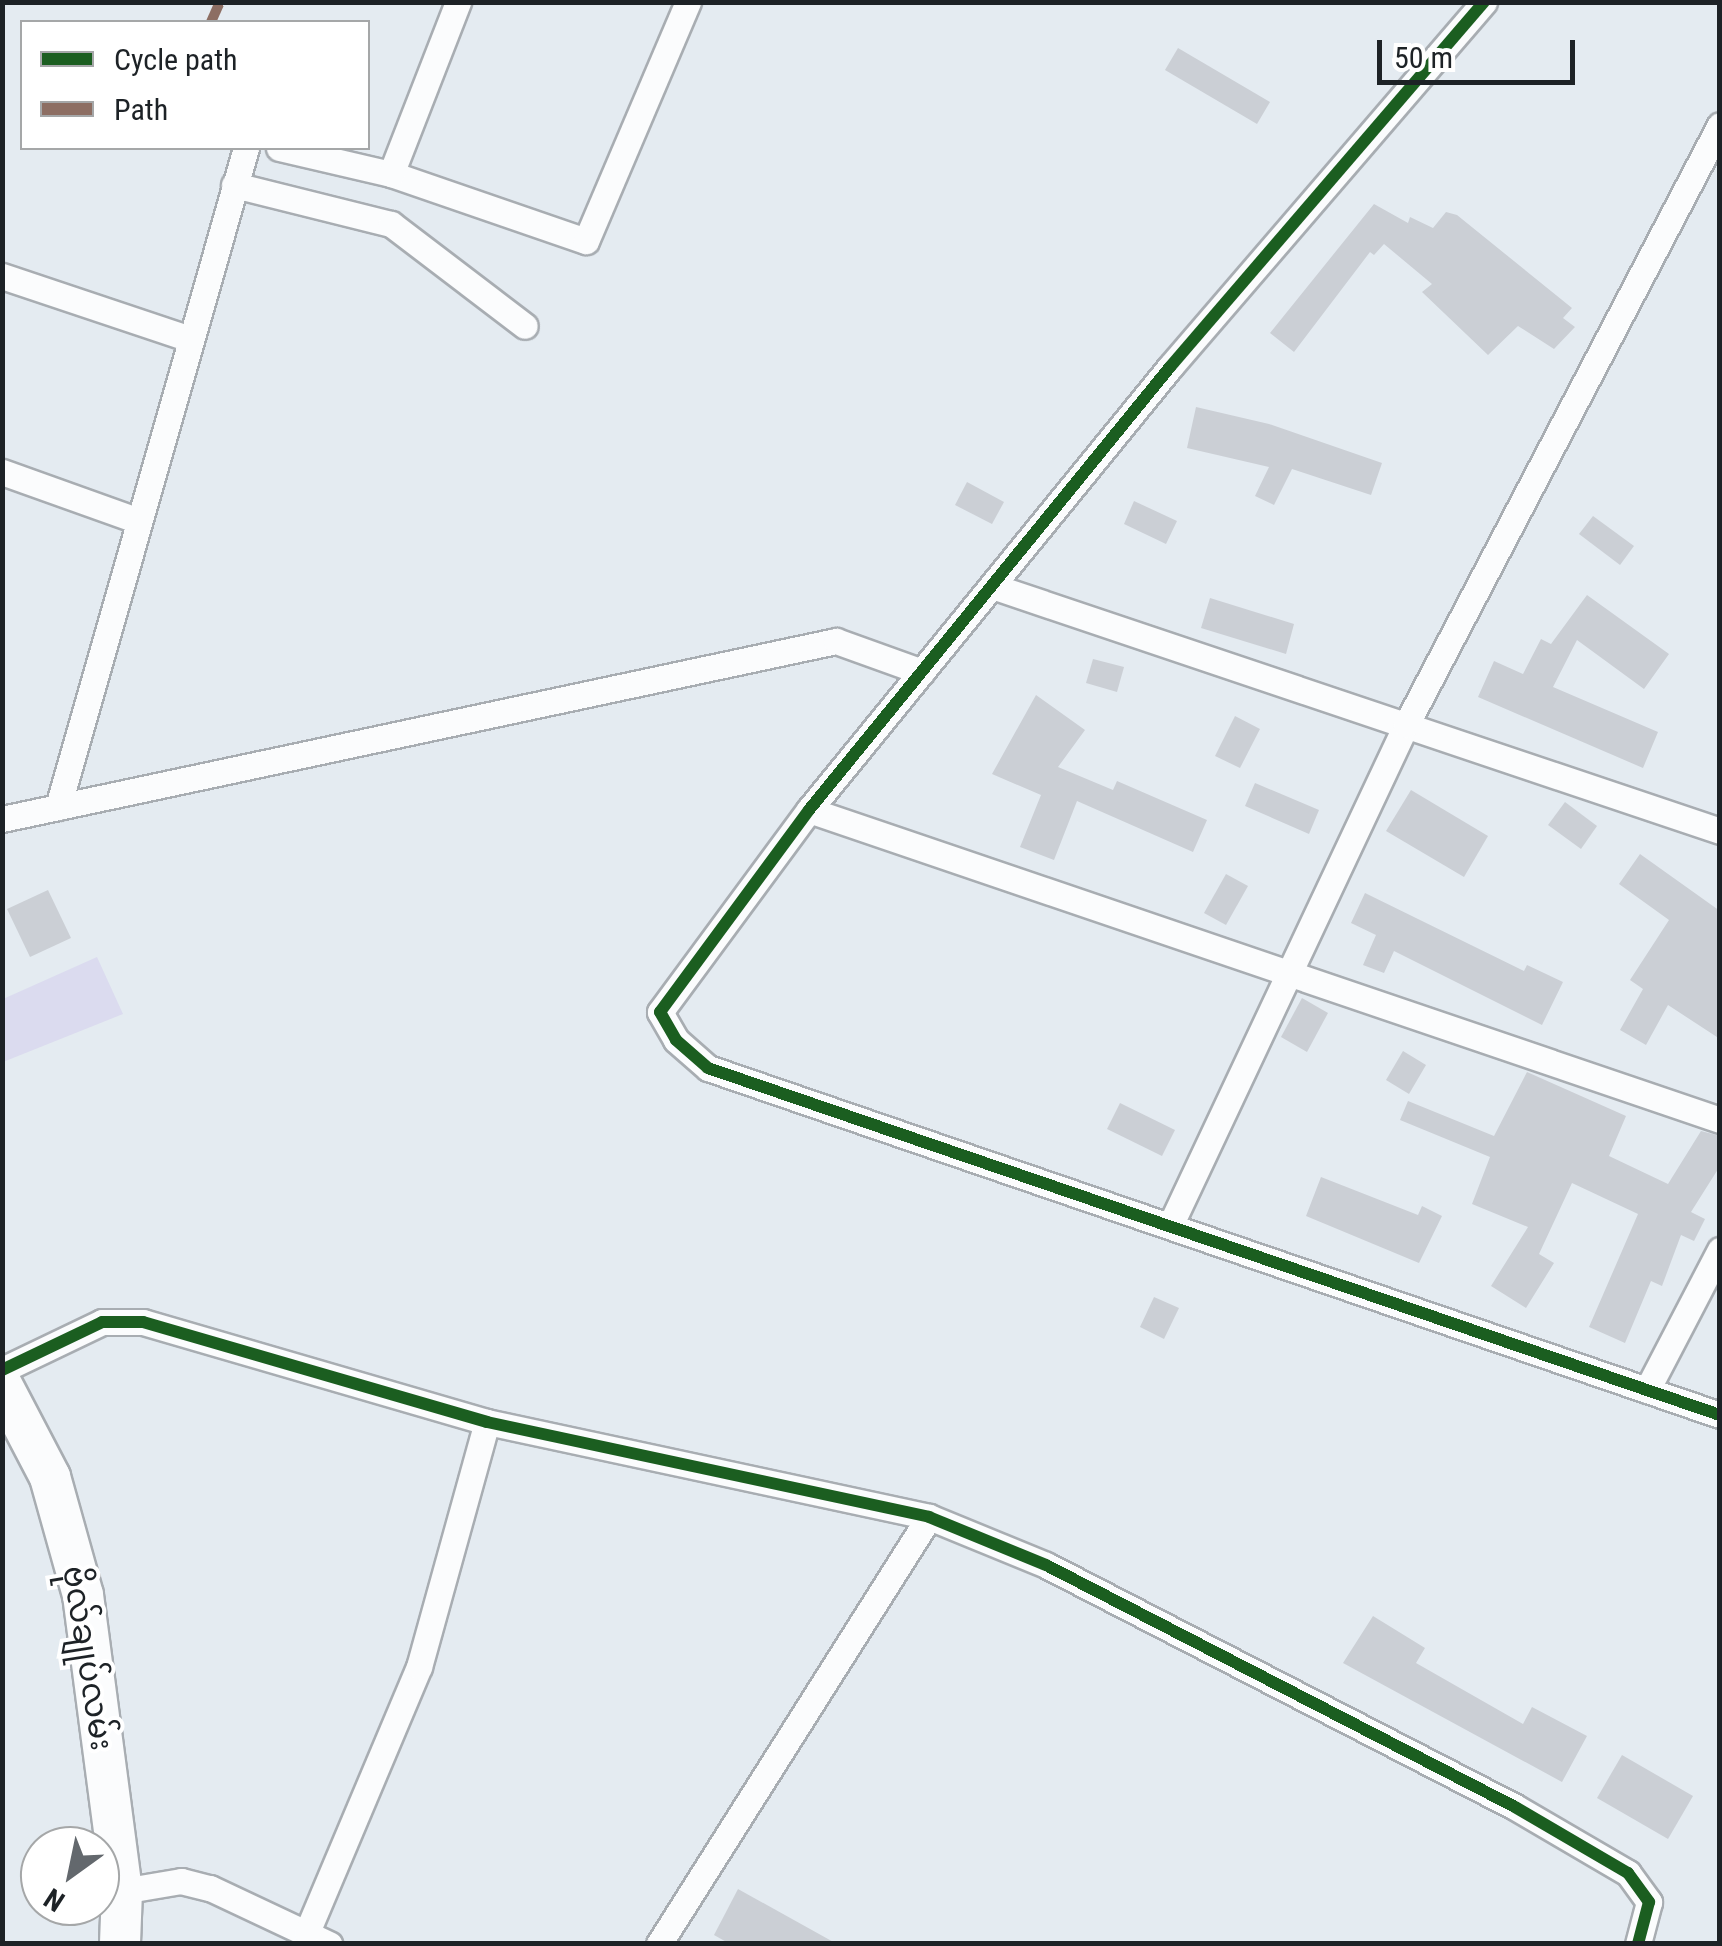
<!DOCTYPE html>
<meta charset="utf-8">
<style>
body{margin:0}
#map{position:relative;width:1722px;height:1946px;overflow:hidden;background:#e4ebf1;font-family:"Roboto Condensed","Noto Sans Myanmar",sans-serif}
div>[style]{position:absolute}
.green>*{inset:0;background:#dbdbef}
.building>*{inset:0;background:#cbcfd5}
.roads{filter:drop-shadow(2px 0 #a8adb2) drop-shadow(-2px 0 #a8adb2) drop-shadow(0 2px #a8adb2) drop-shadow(0 -2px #a8adb2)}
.street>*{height:25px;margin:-12.5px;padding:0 12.5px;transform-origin:12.5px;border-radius:12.5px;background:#fbfcfd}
.primary>*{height:40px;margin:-20px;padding:0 20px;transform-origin:20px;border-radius:20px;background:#fbfcfd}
.quiet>*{height:10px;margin-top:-5px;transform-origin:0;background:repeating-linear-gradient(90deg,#8d6e63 0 20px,transparent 0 30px)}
.cycleway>*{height:12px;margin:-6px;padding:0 6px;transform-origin:6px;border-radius:6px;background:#1b5e20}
span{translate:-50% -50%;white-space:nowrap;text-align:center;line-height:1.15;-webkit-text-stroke:8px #fff;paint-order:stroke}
.street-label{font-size:32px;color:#1d2226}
.frame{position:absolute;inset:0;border:5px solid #1d2226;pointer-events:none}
.legend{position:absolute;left:20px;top:20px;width:350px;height:130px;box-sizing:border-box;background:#fff;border:2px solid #a5a7a8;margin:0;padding:12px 18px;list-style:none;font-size:30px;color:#1d2226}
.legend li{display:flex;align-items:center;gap:20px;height:50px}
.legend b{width:50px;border:2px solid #a5a7a8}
.north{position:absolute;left:20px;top:1826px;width:100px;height:100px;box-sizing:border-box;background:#fff;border:2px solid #a5a7a8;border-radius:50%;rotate:213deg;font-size:28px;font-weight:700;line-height:40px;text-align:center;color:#1d2226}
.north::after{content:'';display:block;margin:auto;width:35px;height:45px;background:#63686d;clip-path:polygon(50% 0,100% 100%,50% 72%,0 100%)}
.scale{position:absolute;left:1377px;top:40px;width:198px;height:45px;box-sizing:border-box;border:5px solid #1d2226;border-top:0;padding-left:12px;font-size:30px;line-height:35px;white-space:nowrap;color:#1d2226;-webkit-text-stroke:8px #fff;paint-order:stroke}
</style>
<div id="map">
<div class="green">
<div style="clip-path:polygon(97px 957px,123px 1014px,3px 1062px,3px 999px)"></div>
</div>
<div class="building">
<div style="clip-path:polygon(1178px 48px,1270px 102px,1257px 124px,1165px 70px)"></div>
<div style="clip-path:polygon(1374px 204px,1408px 223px,1410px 217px,1433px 228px,1446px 212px,1457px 215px,1572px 308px,1563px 318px,1575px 327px,1554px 349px,1518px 326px,1488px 355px,1422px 292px,1432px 284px,1384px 244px,1374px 255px,1370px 252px,1294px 352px,1270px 333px)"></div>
<div style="clip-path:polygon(1196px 407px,1269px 424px,1382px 463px,1371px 495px,1292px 469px,1274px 505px,1255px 496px,1269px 467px,1187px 448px)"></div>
<div style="clip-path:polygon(967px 482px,1004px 502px,992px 524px,955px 505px)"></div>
<div style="clip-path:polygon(1134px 501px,1177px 521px,1166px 544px,1124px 524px)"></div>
<div style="clip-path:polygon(1593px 516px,1634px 546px,1620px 565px,1579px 534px)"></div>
<div style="clip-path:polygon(1587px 595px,1669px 654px,1644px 689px,1577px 640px,1553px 687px,1658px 732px,1643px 768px,1478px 697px,1494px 661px,1523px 674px,1541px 639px,1551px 644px)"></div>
<div style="clip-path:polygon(1210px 598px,1294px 624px,1286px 654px,1201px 628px)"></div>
<div style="clip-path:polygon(1093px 659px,1124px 667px,1117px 692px,1086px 683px)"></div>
<div style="clip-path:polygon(1036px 695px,1085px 730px,1058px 767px,1113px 790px,1117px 781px,1207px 820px,1193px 852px,1077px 801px,1054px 860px,1020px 847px,1041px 795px,992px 774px)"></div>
<div style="clip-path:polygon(1235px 716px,1260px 729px,1240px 768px,1215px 756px)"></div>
<div style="clip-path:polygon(1255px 783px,1319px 810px,1309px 834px,1245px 806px)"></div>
<div style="clip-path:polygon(1411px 790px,1488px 836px,1464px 877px,1386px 831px)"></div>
<div style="clip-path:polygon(1565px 802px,1597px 826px,1581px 849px,1548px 825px)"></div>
<div style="clip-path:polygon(1640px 854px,1720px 911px,1720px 1039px,1668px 1005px,1646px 1045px,1620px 1030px,1643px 989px,1630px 980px,1669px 920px,1619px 884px)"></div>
<div style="clip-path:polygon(1226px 874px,1248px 886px,1226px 925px,1204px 913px)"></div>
<div style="clip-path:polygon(48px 890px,71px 938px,30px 957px,7px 909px)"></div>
<div style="clip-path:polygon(1365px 893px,1524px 971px,1527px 965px,1563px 982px,1542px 1025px,1394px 951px,1384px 973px,1363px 965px,1376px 935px,1351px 923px)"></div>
<div style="clip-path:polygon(1302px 998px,1328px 1013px,1307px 1052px,1281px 1037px)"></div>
<div style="clip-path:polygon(1403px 1051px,1426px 1065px,1409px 1094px,1386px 1080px)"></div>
<div style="clip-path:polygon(1527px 1072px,1626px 1116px,1609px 1156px,1668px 1184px,1701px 1131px,1720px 1136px,1720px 1166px,1691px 1212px,1705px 1219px,1694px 1241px,1681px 1235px,1662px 1286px,1651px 1281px,1625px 1343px,1589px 1327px,1638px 1214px,1572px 1183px,1539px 1254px,1554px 1263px,1526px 1308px,1491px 1286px,1528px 1227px,1472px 1204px,1490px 1157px,1400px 1120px,1408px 1101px,1494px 1136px)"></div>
<div style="clip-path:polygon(1120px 1103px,1175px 1130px,1162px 1156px,1107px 1129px)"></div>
<div style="clip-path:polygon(1321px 1177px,1418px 1215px,1422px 1206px,1442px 1216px,1419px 1263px,1306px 1216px)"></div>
<div style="clip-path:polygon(1154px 1297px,1179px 1308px,1164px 1339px,1140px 1327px)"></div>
<div style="clip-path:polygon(1373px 1616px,1425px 1648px,1416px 1663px,1523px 1724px,1532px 1707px,1587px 1736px,1562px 1782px,1343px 1663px)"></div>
<div style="clip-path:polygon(1622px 1755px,1693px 1796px,1668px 1839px,1597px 1798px)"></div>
<div style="clip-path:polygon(738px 1889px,837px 1944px,730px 1944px,714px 1935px)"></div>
</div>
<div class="roads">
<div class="street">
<div style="left:1484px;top:2px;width:481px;rotate:130.7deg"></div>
<div style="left:1170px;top:367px;width:571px;rotate:129.18deg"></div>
<div style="left:809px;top:810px;width:251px;rotate:126.4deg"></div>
<div style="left:660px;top:1012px;width:32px;rotate:60deg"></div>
<div style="left:676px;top:1040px;width:43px;rotate:41.2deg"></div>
<div style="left:708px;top:1068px;width:1070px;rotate:18.93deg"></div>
<div style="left:279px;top:148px;width:115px;rotate:13.1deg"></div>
<div style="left:391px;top:174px;width:206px;rotate:19deg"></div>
<div style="left:586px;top:241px;width:260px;rotate:-66.9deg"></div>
<div style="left:391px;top:174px;width:185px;rotate:-68.7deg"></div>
<div style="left:234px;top:185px;width:162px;rotate:14deg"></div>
<div style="left:391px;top:224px;width:168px;rotate:37.3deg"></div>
<div style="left:2px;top:276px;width:195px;rotate:18.5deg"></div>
<div style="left:2px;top:472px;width:145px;rotate:19.7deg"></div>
<div style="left:992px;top:586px;width:768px;rotate:18.6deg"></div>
<div style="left:58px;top:807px;width:685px;rotate:-74.08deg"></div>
<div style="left:809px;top:810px;width:962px;rotate:18.79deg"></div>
<div style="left:2px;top:819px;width:853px;rotate:-12.05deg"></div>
<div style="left:836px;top:641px;width:91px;rotate:19.8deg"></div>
<div style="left:1170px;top:1226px;width:554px;rotate:-64.78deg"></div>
<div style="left:1406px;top:725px;width:677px;rotate:-62.38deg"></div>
<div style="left:2px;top:1370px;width:111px;rotate:-25.6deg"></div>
<div style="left:102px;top:1322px;width:41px"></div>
<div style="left:143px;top:1322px;width:358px;rotate:16.2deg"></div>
<div style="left:487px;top:1422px;width:452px;rotate:12.1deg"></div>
<div style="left:929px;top:1517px;width:126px;rotate:22.3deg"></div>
<div style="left:1046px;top:1565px;width:528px;rotate:27.29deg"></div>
<div style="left:1515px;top:1807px;width:131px;rotate:30.3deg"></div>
<div style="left:1628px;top:1873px;width:36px;rotate:54deg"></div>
<div style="left:1649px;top:1902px;width:43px;rotate:104.7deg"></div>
<div style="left:1647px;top:1390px;width:158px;rotate:-62.5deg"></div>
<div style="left:122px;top:1891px;width:60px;rotate:-9.6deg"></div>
<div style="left:181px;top:1881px;width:30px;rotate:14deg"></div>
<div style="left:210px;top:1888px;width:132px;rotate:25.2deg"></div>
<div style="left:307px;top:1932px;width:288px;rotate:-67.1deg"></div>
<div style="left:419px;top:1667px;width:254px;rotate:-74.5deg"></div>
<div style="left:659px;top:1944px;width:505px;rotate:-57.69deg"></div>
</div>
<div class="primary">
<div style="left:2px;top:1385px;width:104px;rotate:62.4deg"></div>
<div style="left:50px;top:1477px;width:123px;rotate:74.4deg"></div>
<div style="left:83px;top:1595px;width:299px;rotate:82.5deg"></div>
<div style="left:122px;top:1891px;width:53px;rotate:92.2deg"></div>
</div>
</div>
<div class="quiet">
<div style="left:211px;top:22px;width:22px;rotate:-66deg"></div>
</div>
<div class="cycleway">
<div style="left:1484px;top:2px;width:481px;rotate:130.7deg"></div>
<div style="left:1170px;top:367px;width:571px;rotate:129.18deg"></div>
<div style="left:809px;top:810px;width:251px;rotate:126.4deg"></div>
<div style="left:660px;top:1012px;width:32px;rotate:60deg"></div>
<div style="left:676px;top:1040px;width:43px;rotate:41.2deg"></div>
<div style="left:708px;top:1068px;width:1070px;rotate:18.93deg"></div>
<div style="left:2px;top:1370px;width:111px;rotate:-25.6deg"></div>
<div style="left:102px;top:1322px;width:41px"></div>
<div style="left:143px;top:1322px;width:358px;rotate:16.2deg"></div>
<div style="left:487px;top:1422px;width:452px;rotate:12.1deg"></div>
<div style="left:929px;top:1517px;width:126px;rotate:22.3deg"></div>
<div style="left:1046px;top:1565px;width:528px;rotate:27.29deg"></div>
<div style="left:1515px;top:1807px;width:131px;rotate:30.3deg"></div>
<div style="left:1628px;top:1873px;width:36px;rotate:54deg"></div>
<div style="left:1649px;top:1902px;width:43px;rotate:104.7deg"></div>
</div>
<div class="street-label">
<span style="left:88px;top:1658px;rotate:81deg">ဗိုလ်ချုပ်လမ်း</span>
</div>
<div class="frame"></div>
<ul class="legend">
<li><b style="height:12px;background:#1b5e20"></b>Cycle path</li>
<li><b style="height:12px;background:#8d6e63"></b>Path</li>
</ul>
<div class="north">N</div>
<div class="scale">50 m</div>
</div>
